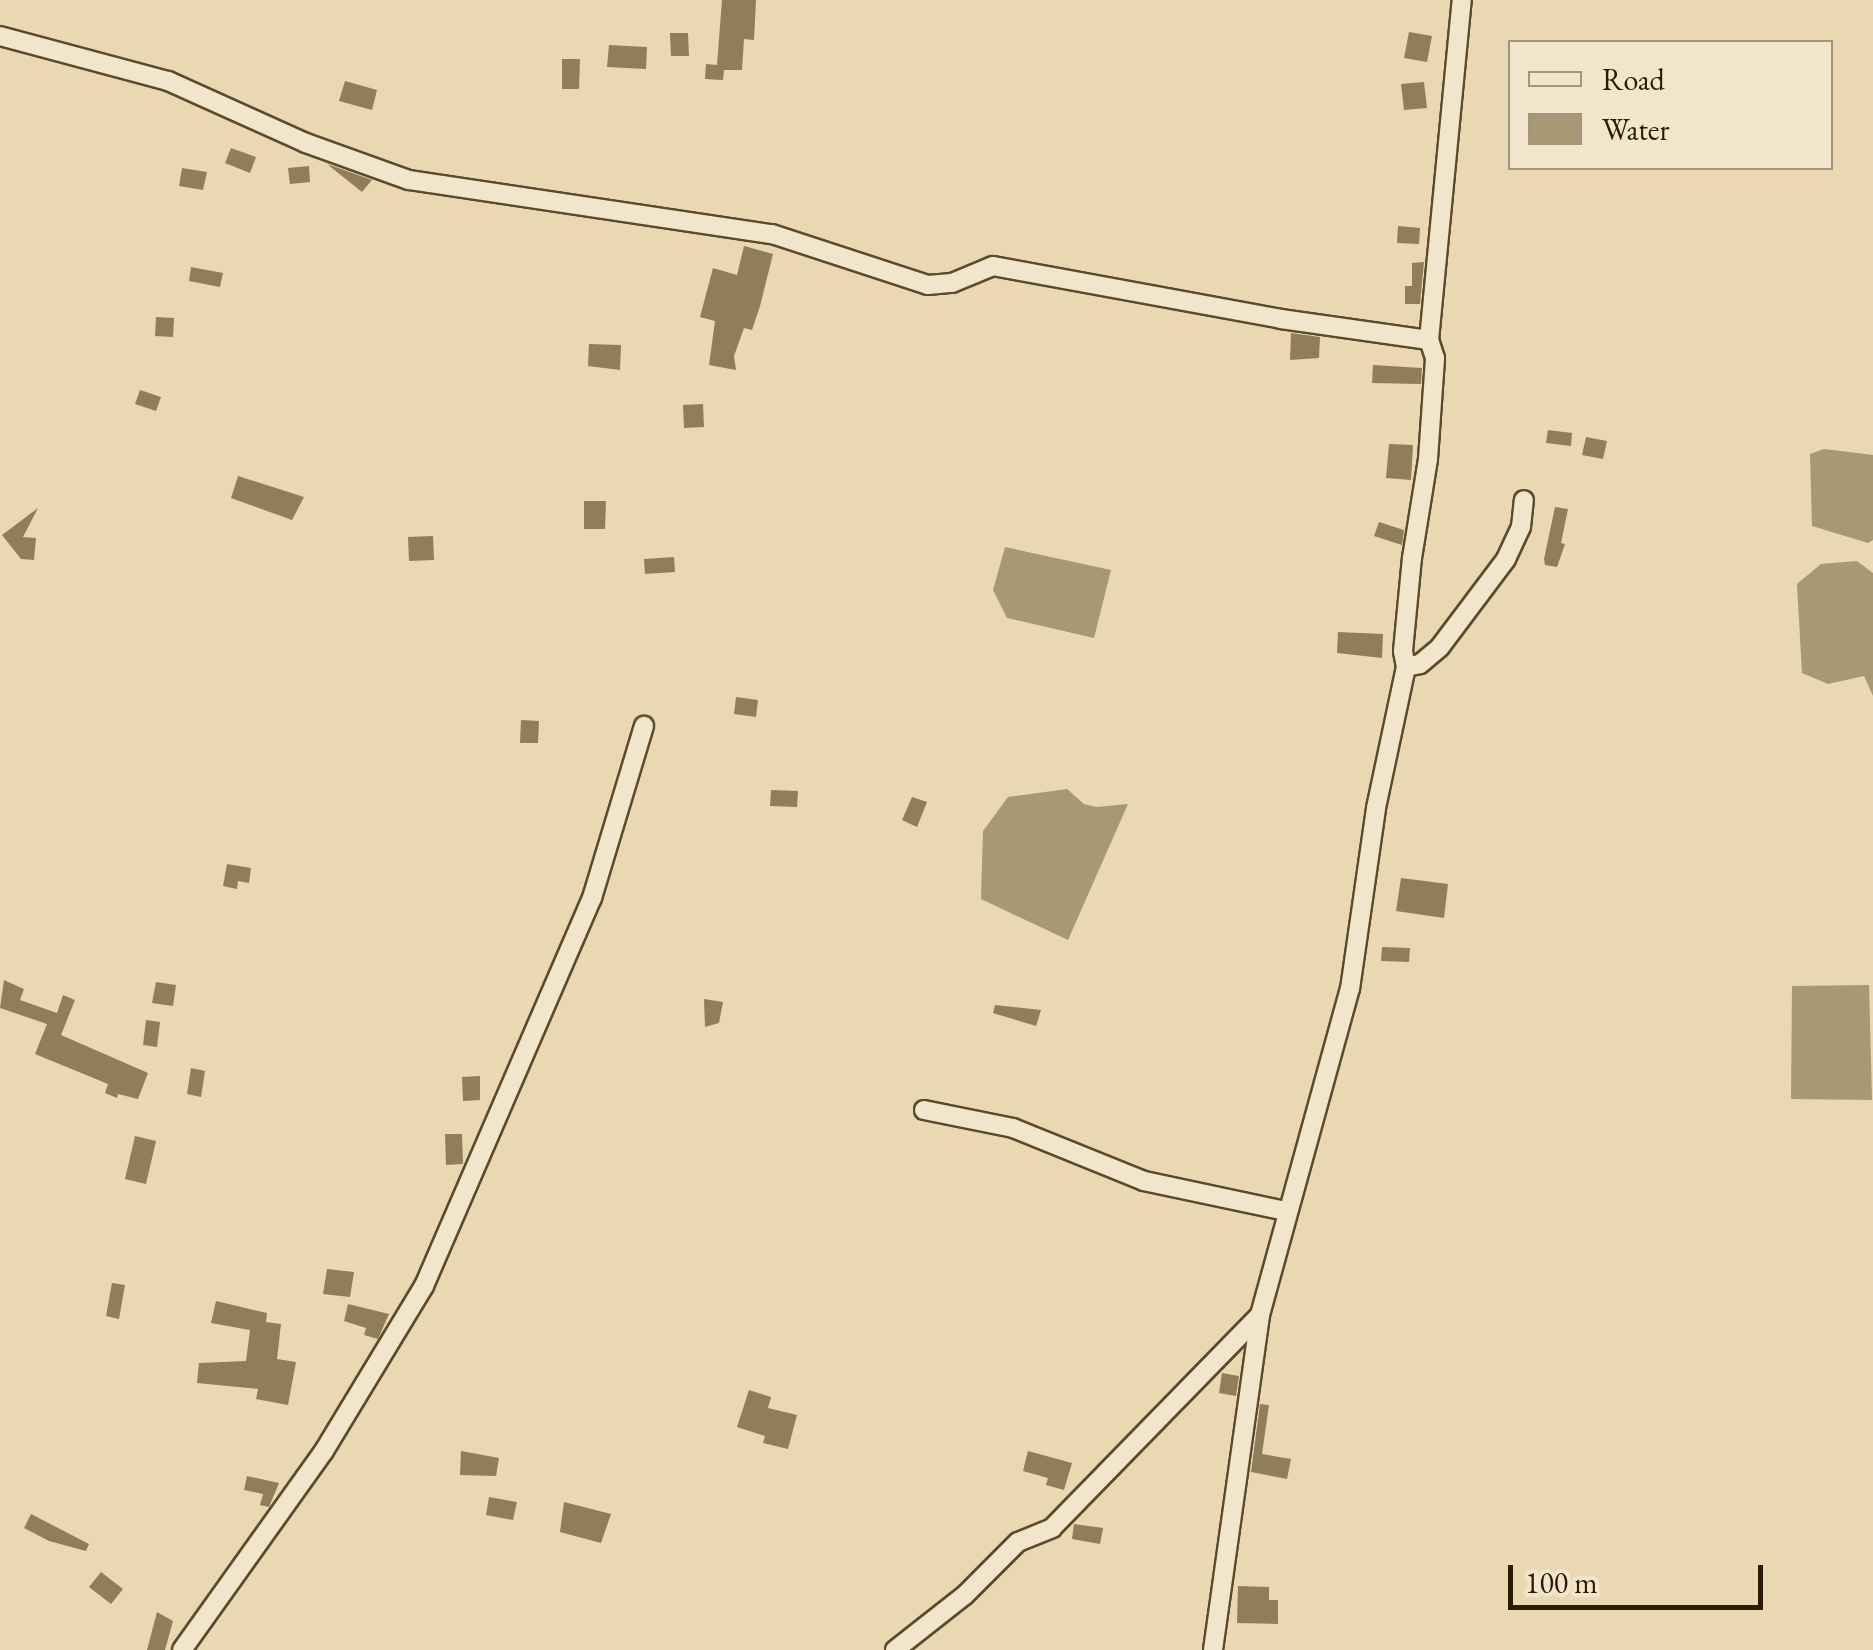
<!DOCTYPE html>
<style>
body{margin:0}
#map{position:relative;width:1873px;height:1650px;overflow:hidden;background:#e9d8b1;font-family:"EB Garamond",serif}
div>[style]{position:absolute}
.water>*{inset:0;background:#a99875}
.building>*{inset:0;background:#8f7d5c}
.roads{filter:drop-shadow(2px 0 #5c4a2c) drop-shadow(-2px 0 #5c4a2c) drop-shadow(0 2px #5c4a2c) drop-shadow(0 -2px #5c4a2c)}
.minor>*{height:18px;margin:-9px;padding:0 9px;transform-origin:9px;border-radius:9px;background:#f1e6cc}
span{translate:-50% -50%;white-space:nowrap;text-align:center;line-height:1.15;-webkit-text-stroke:8px #f1e6cc;paint-order:stroke}
.legend{position:absolute;left:1508px;top:40px;width:325px;height:130px;box-sizing:border-box;background:#f1e6cc;border:2px solid #a3957a;margin:0;padding:12px 18px;list-style:none;font-size:30px;color:#2d1b00}
.legend li{display:flex;align-items:center;gap:20px;height:50px}
.legend b{width:50px;border:2px solid #a3957a}
.scale{position:absolute;left:1508px;top:1565px;width:255px;height:45px;box-sizing:border-box;border:5px solid #2d1b00;border-top:0;padding-left:12px;font-size:30px;line-height:35px;white-space:nowrap;color:#2d1b00;-webkit-text-stroke:8px #f1e6cc;paint-order:stroke}
</style>
<div id="map">
<div class="water">
<div style="clip-path:polygon(1824px 449px,1873px 455px,1873px 540px,1868px 543px,1812px 526px,1810px 454px)"></div>
<div style="clip-path:polygon(1005px 547px,1111px 570px,1094px 638px,1007px 618px,993px 590px)"></div>
<div style="clip-path:polygon(1857px 561px,1873px 573px,1873px 696px,1864px 676px,1828px 684px,1802px 673px,1797px 584px,1821px 564px)"></div>
<div style="clip-path:polygon(1067px 789px,1084px 804px,1096px 807px,1128px 804px,1068px 940px,981px 899px,983px 831px,1008px 797px)"></div>
<div style="clip-path:polygon(1869px 985px,1872px 1100px,1791px 1099px,1792px 986px)"></div>
</div>
<div class="building">
<div style="clip-path:polygon(722px 0,756px 0,754px 40px,744px 39px,742px 70px,724px 70px,723px 80px,705px 79px,706px 64px,717px 65px)"></div>
<div style="clip-path:polygon(1409px 32px,1432px 36px,1427px 62px,1404px 58px)"></div>
<div style="clip-path:polygon(670px 33px,688px 33px,689px 56px,671px 56px)"></div>
<div style="clip-path:polygon(609px 45px,647px 47px,646px 69px,607px 67px)"></div>
<div style="clip-path:polygon(562px 59px,580px 59px,579px 89px,562px 89px)"></div>
<div style="clip-path:polygon(345px 81px,377px 90px,372px 110px,339px 101px)"></div>
<div style="clip-path:polygon(1424px 82px,1427px 108px,1404px 110px,1401px 84px)"></div>
<div style="clip-path:polygon(231px 148px,256px 157px,250px 173px,225px 163px)"></div>
<div style="clip-path:polygon(327px 164px,330px 165px,372px 180px,362px 192px)"></div>
<div style="clip-path:polygon(309px 166px,310px 182px,290px 184px,288px 168px)"></div>
<div style="clip-path:polygon(182px 168px,207px 172px,203px 190px,179px 186px)"></div>
<div style="clip-path:polygon(1398px 226px,1420px 228px,1419px 244px,1397px 243px)"></div>
<div style="clip-path:polygon(744px 246px,773px 254px,760px 306px,752px 330px,744px 328px,734px 356px,736px 370px,709px 365px,715px 321px,700px 317px,713px 268px,737px 275px)"></div>
<div style="clip-path:polygon(1424px 262px,1420px 304px,1405px 304px,1405px 286px,1412px 286px,1412px 263px)"></div>
<div style="clip-path:polygon(191px 267px,223px 273px,220px 287px,189px 281px)"></div>
<div style="clip-path:polygon(156px 317px,174px 318px,173px 337px,155px 336px)"></div>
<div style="clip-path:polygon(1291px 333px,1320px 337px,1319px 358px,1290px 360px)"></div>
<div style="clip-path:polygon(589px 344px,621px 345px,620px 370px,588px 366px)"></div>
<div style="clip-path:polygon(1373px 365px,1422px 368px,1421px 384px,1372px 383px)"></div>
<div style="clip-path:polygon(140px 390px,161px 397px,156px 411px,135px 404px)"></div>
<div style="clip-path:polygon(703px 404px,704px 427px,684px 428px,683px 405px)"></div>
<div style="clip-path:polygon(1548px 430px,1572px 433px,1571px 446px,1546px 443px)"></div>
<div style="clip-path:polygon(1586px 437px,1607px 441px,1603px 459px,1582px 455px)"></div>
<div style="clip-path:polygon(1389px 444px,1413px 445px,1411px 480px,1386px 478px)"></div>
<div style="clip-path:polygon(238px 476px,304px 497px,292px 520px,231px 498px)"></div>
<div style="clip-path:polygon(584px 501px,606px 501px,605px 529px,584px 529px)"></div>
<div style="clip-path:polygon(1555px 507px,1568px 509px,1561px 543px,1565px 544px,1557px 567px,1545px 565px,1544px 559px)"></div>
<div style="clip-path:polygon(38px 508px,23px 537px,36px 538px,34px 560px,21px 559px,2px 535px)"></div>
<div style="clip-path:polygon(1379px 522px,1404px 530px,1402px 545px,1374px 536px)"></div>
<div style="clip-path:polygon(433px 536px,434px 560px,409px 561px,408px 537px)"></div>
<div style="clip-path:polygon(674px 557px,675px 572px,645px 574px,644px 559px)"></div>
<div style="clip-path:polygon(1338px 632px,1383px 634px,1382px 658px,1337px 653px)"></div>
<div style="clip-path:polygon(736px 697px,758px 700px,756px 717px,734px 714px)"></div>
<div style="clip-path:polygon(521px 720px,539px 721px,538px 743px,520px 743px)"></div>
<div style="clip-path:polygon(771px 790px,798px 791px,797px 807px,770px 806px)"></div>
<div style="clip-path:polygon(912px 797px,927px 802px,917px 827px,902px 820px)"></div>
<div style="clip-path:polygon(227px 864px,251px 868px,249px 883px,238px 881px,237px 889px,223px 886px)"></div>
<div style="clip-path:polygon(1401px 878px,1448px 884px,1444px 918px,1396px 911px)"></div>
<div style="clip-path:polygon(1382px 947px,1410px 948px,1409px 962px,1381px 961px)"></div>
<div style="clip-path:polygon(4px 980px,24px 989px,20px 1000px,57px 1013px,63px 995px,75px 1000px,61px 1035px,148px 1073px,138px 1099px,118px 1094px,117px 1098px,105px 1093px,108px 1084px,35px 1054px,47px 1024px,0 1008px)"></div>
<div style="clip-path:polygon(156px 982px,176px 985px,173px 1006px,152px 1003px)"></div>
<div style="clip-path:polygon(704px 999px,723px 1002px,719px 1023px,705px 1027px)"></div>
<div style="clip-path:polygon(995px 1005px,1041px 1010px,1036px 1026px,993px 1013px)"></div>
<div style="clip-path:polygon(146px 1020px,160px 1022px,157px 1047px,143px 1045px)"></div>
<div style="clip-path:polygon(191px 1068px,205px 1071px,201px 1097px,187px 1094px)"></div>
<div style="clip-path:polygon(480px 1076px,480px 1100px,463px 1101px,462px 1077px)"></div>
<div style="clip-path:polygon(445px 1134px,462px 1134px,463px 1164px,446px 1165px)"></div>
<div style="clip-path:polygon(135px 1136px,156px 1141px,146px 1184px,125px 1179px)"></div>
<div style="clip-path:polygon(327px 1269px,354px 1272px,350px 1297px,323px 1294px)"></div>
<div style="clip-path:polygon(112px 1283px,125px 1285px,119px 1319px,106px 1316px)"></div>
<div style="clip-path:polygon(216px 1301px,267px 1313px,266px 1322px,281px 1324px,277px 1359px,296px 1362px,288px 1405px,256px 1399px,258px 1389px,197px 1383px,199px 1363px,246px 1361px,250px 1330px,211px 1323px)"></div>
<div style="clip-path:polygon(348px 1304px,389px 1314px,378px 1339px,364px 1335px,366px 1328px,344px 1321px)"></div>
<div style="clip-path:polygon(1222px 1373px,1239px 1376px,1236px 1396px,1219px 1393px)"></div>
<div style="clip-path:polygon(749px 1390px,771px 1397px,768px 1408px,797px 1415px,788px 1449px,763px 1443px,765px 1436px,737px 1427px)"></div>
<div style="clip-path:polygon(1260px 1404px,1269px 1405px,1262px 1454px,1291px 1459px,1287px 1479px,1251px 1472px)"></div>
<div style="clip-path:polygon(461px 1451px,499px 1458px,496px 1476px,460px 1475px)"></div>
<div style="clip-path:polygon(1028px 1451px,1072px 1463px,1064px 1490px,1046px 1485px,1048px 1478px,1023px 1471px)"></div>
<div style="clip-path:polygon(247px 1476px,279px 1483px,269px 1507px,260px 1505px,263px 1494px,244px 1490px)"></div>
<div style="clip-path:polygon(489px 1497px,517px 1502px,513px 1520px,486px 1515px)"></div>
<div style="clip-path:polygon(564px 1502px,611px 1514px,601px 1543px,560px 1532px)"></div>
<div style="clip-path:polygon(31px 1514px,89px 1544px,86px 1551px,49px 1541px,24px 1528px)"></div>
<div style="clip-path:polygon(1074px 1524px,1103px 1528px,1100px 1544px,1072px 1539px)"></div>
<div style="clip-path:polygon(101px 1572px,123px 1589px,111px 1604px,89px 1587px)"></div>
<div style="clip-path:polygon(1238px 1586px,1269px 1587px,1269px 1600px,1278px 1600px,1278px 1624px,1237px 1623px)"></div>
<div style="clip-path:polygon(157px 1612px,173px 1621px,165px 1650px,147px 1650px)"></div>
</div>
<div class="roads">
<div class="minor">
<div style="left:0;top:36px;width:174px;rotate:15deg"></div>
<div style="left:168px;top:81px;width:151px;rotate:24.2deg"></div>
<div style="left:306px;top:143px;width:109px;rotate:19.8deg"></div>
<div style="left:409px;top:180px;width:367px;rotate:8.5deg"></div>
<div style="left:772px;top:234px;width:164px;rotate:18.1deg"></div>
<div style="left:928px;top:285px;width:24px;rotate:-5deg"></div>
<div style="left:952px;top:283px;width:44px;rotate:-22.5deg"></div>
<div style="left:993px;top:266px;width:293px;rotate:10.4deg"></div>
<div style="left:1281px;top:319px;width:149px;rotate:8.1deg"></div>
<div style="left:1406px;top:667px;width:14px;rotate:-12deg"></div>
<div style="left:1420px;top:664px;width:26px;rotate:-40deg"></div>
<div style="left:1440px;top:647px;width:110px;rotate:-53.1deg"></div>
<div style="left:1506px;top:559px;width:35px;rotate:-65deg"></div>
<div style="left:1521px;top:527px;width:27px;rotate:-84deg"></div>
<div style="left:924px;top:1110px;width:91px;rotate:11.4deg"></div>
<div style="left:1013px;top:1128px;width:141px;rotate:22deg"></div>
<div style="left:1144px;top:1181px;width:144px;rotate:12deg"></div>
<div style="left:182px;top:1650px;width:244px;rotate:-54.5deg"></div>
<div style="left:324px;top:1451px;width:193px;rotate:-58.8deg"></div>
<div style="left:424px;top:1286px;width:423px;rotate:-66.6deg"></div>
<div style="left:592px;top:898px;width:180px;rotate:-73.2deg"></div>
<div style="left:895px;top:1650px;width:89px;rotate:-38.2deg"></div>
<div style="left:965px;top:1595px;width:75px;rotate:-45deg"></div>
<div style="left:1018px;top:1542px;width:37px;rotate:-22deg"></div>
<div style="left:1052px;top:1528px;width:298px;rotate:-45.7deg"></div>
<div style="left:1213px;top:1650px;width:338px;rotate:-82deg"></div>
<div style="left:1260px;top:1315px;width:338px;rotate:-74.6deg"></div>
<div style="left:1350px;top:989px;width:183px;rotate:-81.8deg"></div>
<div style="left:1376px;top:808px;width:144px;rotate:-78deg"></div>
<div style="left:1406px;top:667px;width:16px;rotate:-101deg"></div>
<div style="left:1403px;top:651px;width:93px;rotate:-84.5deg"></div>
<div style="left:1412px;top:558px;width:100px;rotate:-80.8deg"></div>
<div style="left:1428px;top:459px;width:101px;rotate:-86deg"></div>
<div style="left:1435px;top:358px;width:19px;rotate:-108deg"></div>
<div style="left:1429px;top:340px;width:342px;rotate:-84.5deg"></div>
</div>
</div>
<ul class="legend">
<li><b style="height:12px;background:#f1e6cc"></b>Road</li>
<li><b style="height:28px;background:#a99875"></b>Water</li>
</ul>
<div class="scale">100 m</div>
</div>
